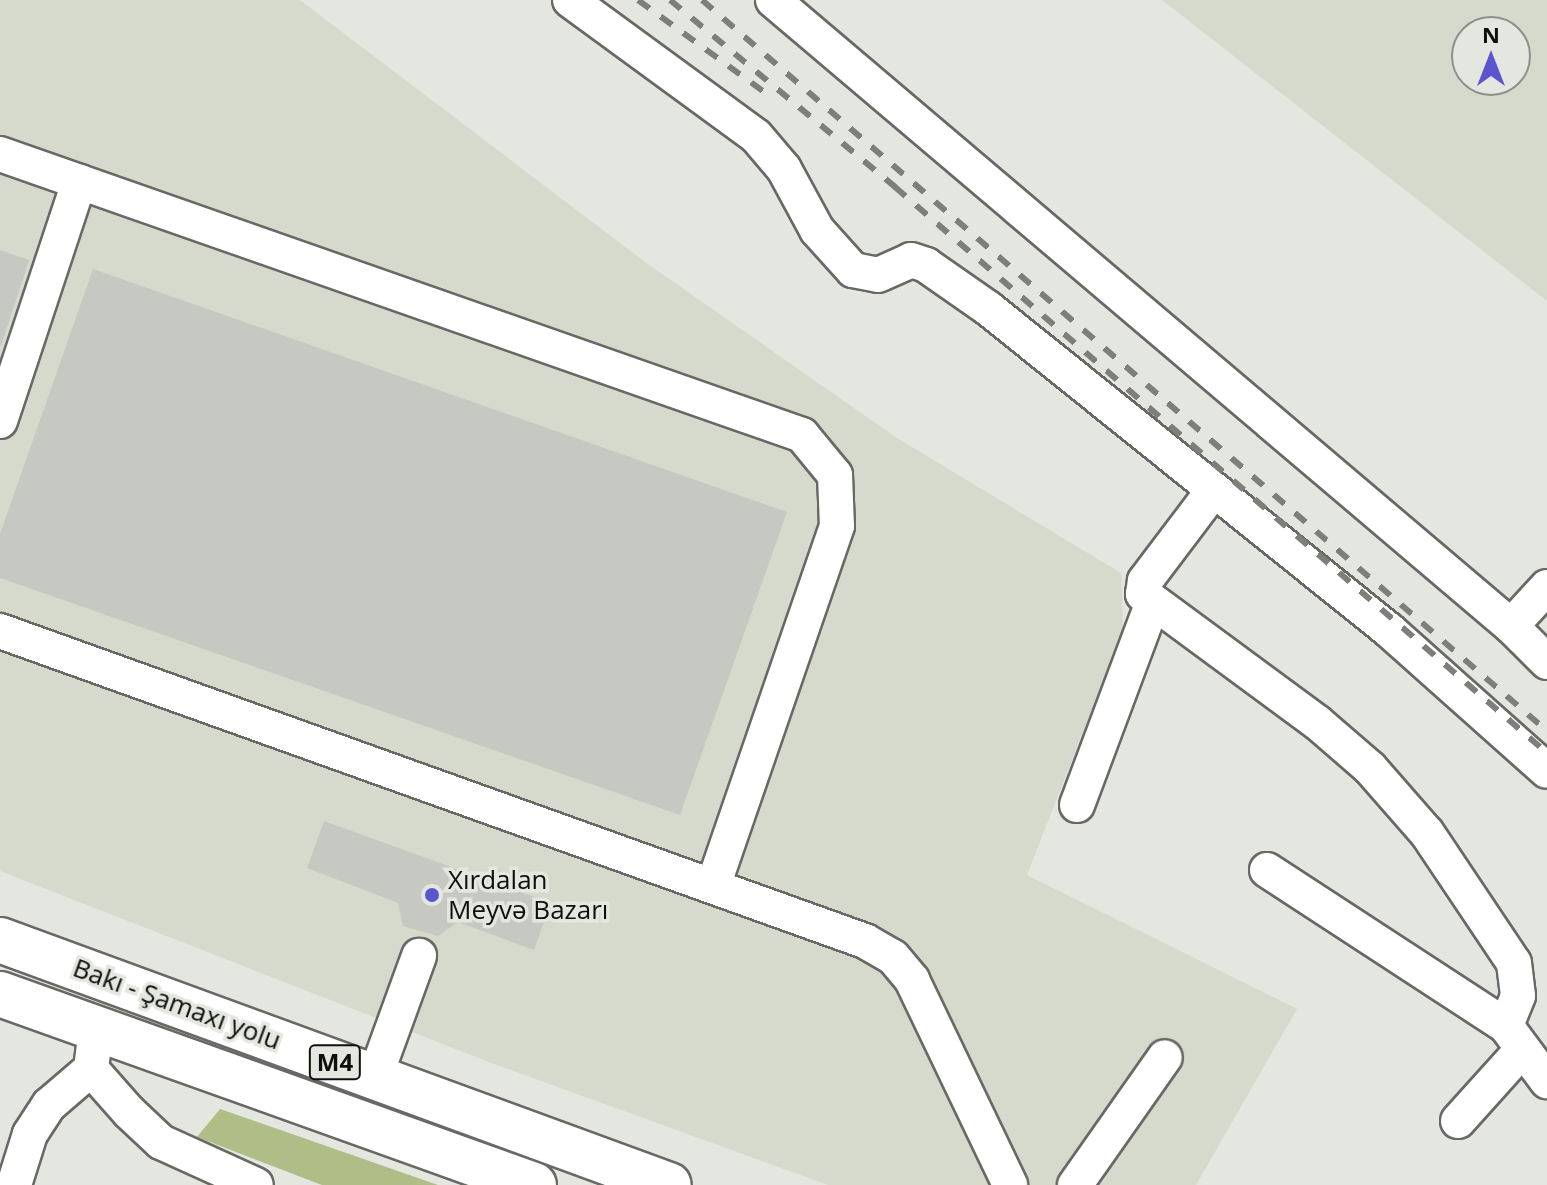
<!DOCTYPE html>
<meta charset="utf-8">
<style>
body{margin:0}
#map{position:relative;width:1547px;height:1185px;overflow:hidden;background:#e4e6e0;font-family:"Open Sans",sans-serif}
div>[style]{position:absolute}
.built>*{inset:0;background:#d6dacd}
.green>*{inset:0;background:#afbe86}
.building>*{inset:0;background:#c6c8c2}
.roads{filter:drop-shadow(2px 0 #686964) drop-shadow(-2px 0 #686964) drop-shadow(0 2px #686964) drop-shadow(0 -2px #686964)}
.minor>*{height:34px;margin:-17px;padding:0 17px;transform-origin:17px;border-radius:17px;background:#fff}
.highway>*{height:44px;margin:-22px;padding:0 22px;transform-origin:22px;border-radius:22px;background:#fff}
.rail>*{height:6px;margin-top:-3px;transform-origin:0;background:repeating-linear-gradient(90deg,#7d7f7a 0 14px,transparent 0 28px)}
.dots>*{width:22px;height:22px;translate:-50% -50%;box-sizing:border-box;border:4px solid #e4e6e0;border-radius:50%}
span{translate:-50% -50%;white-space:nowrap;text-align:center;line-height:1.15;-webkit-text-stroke:7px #e4e6e0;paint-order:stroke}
.shield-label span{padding:2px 6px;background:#e4e6e0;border:2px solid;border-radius:6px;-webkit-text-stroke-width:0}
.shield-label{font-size:24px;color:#0f100d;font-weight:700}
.poi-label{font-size:26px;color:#0f100d}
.left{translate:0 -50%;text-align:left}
.street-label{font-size:26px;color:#0f100d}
.north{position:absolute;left:1451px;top:16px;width:80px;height:80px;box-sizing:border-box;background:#e4e6e0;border:2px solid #8f908c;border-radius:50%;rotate:0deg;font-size:22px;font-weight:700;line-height:32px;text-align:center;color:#0f100d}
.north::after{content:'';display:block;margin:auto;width:28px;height:36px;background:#5b56ce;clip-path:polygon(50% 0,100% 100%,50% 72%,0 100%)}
</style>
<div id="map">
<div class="built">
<div style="clip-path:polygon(0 0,300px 0,645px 262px,897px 438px,1121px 573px,1123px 630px,1027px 875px,1297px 1009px,1196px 1185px,828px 1185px,494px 1064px,0 871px)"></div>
<div style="clip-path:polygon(evenodd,1162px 0,1547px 0,1547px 301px,1162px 0,1515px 32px,1515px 80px,1467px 80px,1467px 32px,1515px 32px)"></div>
</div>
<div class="green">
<div style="clip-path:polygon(220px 1109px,438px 1185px,322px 1185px,197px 1137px)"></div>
</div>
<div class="building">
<div style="clip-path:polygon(0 250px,29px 260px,1px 346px,0 345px)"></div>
<div style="clip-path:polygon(93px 269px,787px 512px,680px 815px,0 578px,0 534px)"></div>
<div style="clip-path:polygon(324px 821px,551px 903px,534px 950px,458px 922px,438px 936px,403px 926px,398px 903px,307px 868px)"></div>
</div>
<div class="roads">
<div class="minor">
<div style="left:570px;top:0;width:230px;rotate:36.2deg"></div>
<div style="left:756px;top:136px;width:43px;rotate:49.7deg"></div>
<div style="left:784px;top:169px;width:69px;rotate:61.6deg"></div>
<div style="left:817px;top:230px;width:54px;rotate:48deg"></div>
<div style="left:853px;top:270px;width:25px;rotate:11deg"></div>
<div style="left:878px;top:275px;width:36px;rotate:-24deg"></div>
<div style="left:911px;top:260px;width:16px;rotate:18deg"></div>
<div style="left:926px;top:265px;width:77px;rotate:34.9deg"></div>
<div style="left:989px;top:309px;width:514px;rotate:38.76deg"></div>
<div style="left:1390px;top:631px;width:210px;rotate:41.7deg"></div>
<div style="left:773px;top:0;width:968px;rotate:40.31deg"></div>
<div style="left:1511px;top:626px;width:53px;rotate:-47.3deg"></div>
<div style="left:0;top:154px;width:850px;rotate:19.31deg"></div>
<div style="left:802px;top:435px;width:52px;rotate:50.5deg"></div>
<div style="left:835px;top:475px;width:51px;rotate:87.8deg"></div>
<div style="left:837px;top:526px;width:379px;rotate:109deg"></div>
<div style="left:0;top:421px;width:252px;rotate:-71.7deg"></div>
<div style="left:1213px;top:491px;width:113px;rotate:127.1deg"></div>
<div style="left:1145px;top:581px;width:13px;rotate:99deg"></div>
<div style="left:1143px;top:594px;width:217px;rotate:36.4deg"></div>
<div style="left:1318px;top:723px;width:69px;rotate:40.9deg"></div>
<div style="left:1370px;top:768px;width:86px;rotate:48.8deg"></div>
<div style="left:1427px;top:833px;width:156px;rotate:56.2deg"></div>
<div style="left:1514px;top:963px;width:33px;rotate:83deg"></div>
<div style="left:1518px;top:996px;width:32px;rotate:112deg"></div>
<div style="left:1506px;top:1026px;width:69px;rotate:53.3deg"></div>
<div style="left:1511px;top:626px;width:51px;rotate:45deg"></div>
<div style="left:0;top:631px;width:919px;rotate:19.72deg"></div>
<div style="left:865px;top:941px;width:32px;rotate:30deg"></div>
<div style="left:893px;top:957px;width:30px;rotate:50deg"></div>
<div style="left:912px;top:980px;width:227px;rotate:64.4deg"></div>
<div style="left:1077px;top:805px;width:215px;rotate:-69.5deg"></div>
<div style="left:1267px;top:870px;width:285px;rotate:33.1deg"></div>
<div style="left:96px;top:1029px;width:40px;rotate:97.1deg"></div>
<div style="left:91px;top:1069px;width:57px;rotate:48.5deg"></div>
<div style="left:129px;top:1112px;width:44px;rotate:43.2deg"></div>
<div style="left:161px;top:1142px;width:104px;rotate:24.4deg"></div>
<div style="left:375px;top:1077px;width:129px;rotate:-70deg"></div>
<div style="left:1458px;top:1121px;width:96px;rotate:-48deg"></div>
<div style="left:14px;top:1185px;width:53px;rotate:-72.6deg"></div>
<div style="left:30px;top:1134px;width:35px;rotate:-57deg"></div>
<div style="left:49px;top:1105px;width:55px;rotate:-40.6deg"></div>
<div style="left:1075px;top:1185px;width:156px;rotate:-54.9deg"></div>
</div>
<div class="highway">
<div style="left:0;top:940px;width:712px;rotate:20.11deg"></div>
<div style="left:0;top:994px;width:567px;rotate:19.68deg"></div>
</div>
</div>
<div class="rail">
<div style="left:638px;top:0;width:156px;rotate:36.1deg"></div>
<div style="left:670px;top:0;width:293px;rotate:39.7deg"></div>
<div style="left:895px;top:187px;width:863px;rotate:40.96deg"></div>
<div style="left:702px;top:0;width:1117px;rotate:40.86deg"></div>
</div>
<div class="dots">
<div style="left:432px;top:895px;background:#5b56ce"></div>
</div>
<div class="shield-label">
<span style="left:335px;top:1062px">M4</span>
</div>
<div class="poi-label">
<span class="left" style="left:448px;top:895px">Xırdalan<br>Meyvə Bazarı</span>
</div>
<div class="street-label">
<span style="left:177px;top:1004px;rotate:20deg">Bakı - Şamaxı yolu</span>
</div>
<div class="north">N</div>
</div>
